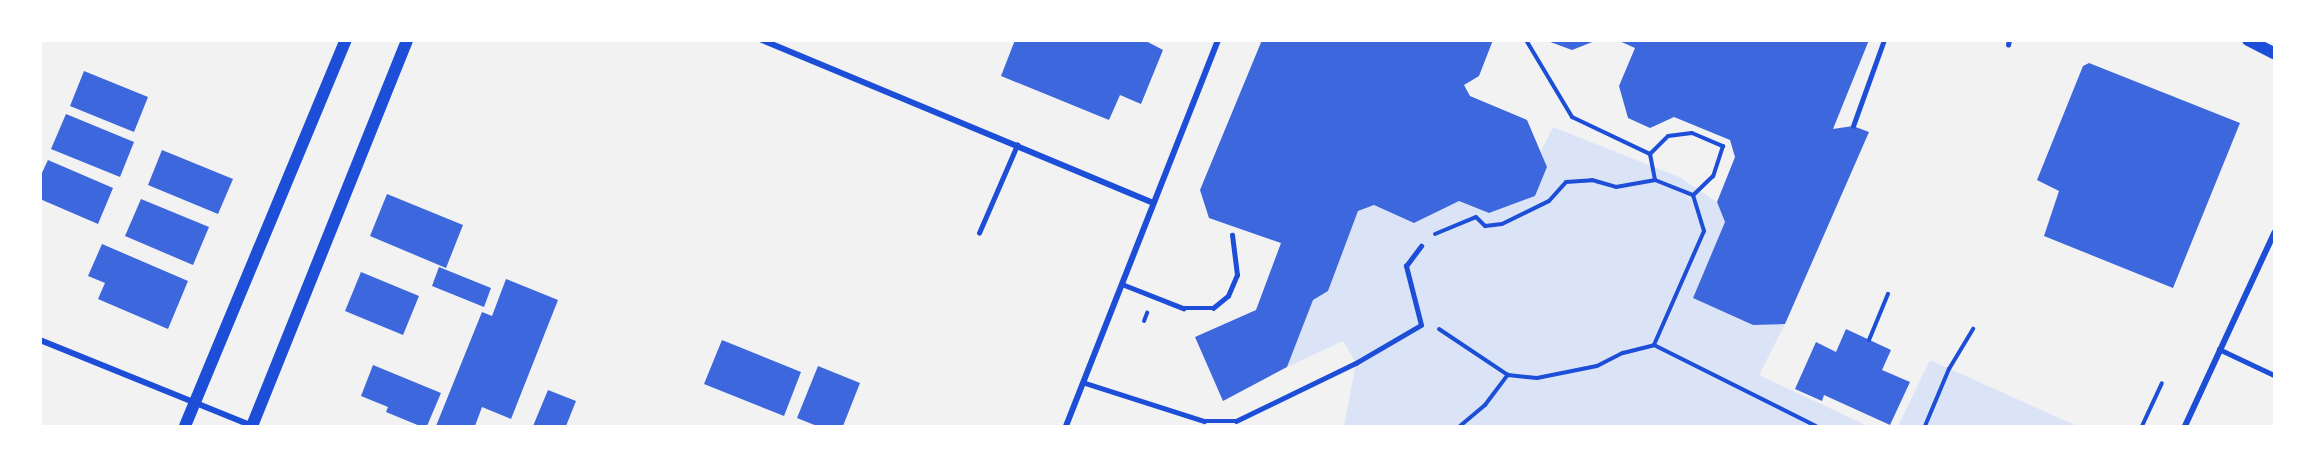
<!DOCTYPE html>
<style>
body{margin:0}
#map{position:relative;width:2315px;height:467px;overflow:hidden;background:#f2f2f2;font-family:"Noto Sans",sans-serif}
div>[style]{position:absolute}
.green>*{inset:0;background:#dbe4f7}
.building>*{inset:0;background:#3d67dc}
.path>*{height:4px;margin:-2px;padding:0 2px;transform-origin:2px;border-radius:2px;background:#1d4ed8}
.service>*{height:4.5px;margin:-2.25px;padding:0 2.25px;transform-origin:2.25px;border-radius:2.25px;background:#1d4ed8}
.minor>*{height:6px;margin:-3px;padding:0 3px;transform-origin:3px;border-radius:3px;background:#1d4ed8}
.secondary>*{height:12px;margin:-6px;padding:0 6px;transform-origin:6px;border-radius:6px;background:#1d4ed8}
span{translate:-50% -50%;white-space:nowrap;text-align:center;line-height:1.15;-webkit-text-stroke:5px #fff;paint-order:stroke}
.frame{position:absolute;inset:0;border:42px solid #fff;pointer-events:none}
</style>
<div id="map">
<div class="green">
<div style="clip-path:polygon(1553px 127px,1679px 177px,1717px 202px,1725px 222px,1693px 298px,1753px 325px,1785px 324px,1759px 375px,1868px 426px,1344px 426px,1356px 363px,1343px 341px,1287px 367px,1313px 300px,1328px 291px,1358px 211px,1374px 205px,1414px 223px,1459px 201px,1489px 213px,1535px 196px,1547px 167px,1541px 151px)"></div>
<div style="clip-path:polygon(1930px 360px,2077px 426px,1898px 426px)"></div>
</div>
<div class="building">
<div style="clip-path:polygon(1015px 40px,1144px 40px,1163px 50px,1141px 104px,1120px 95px,1109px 120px,1001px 76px)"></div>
<div style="clip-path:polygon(1262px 40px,1493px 40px,1479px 76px,1464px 85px,1470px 96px,1527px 120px,1547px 167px,1535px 196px,1489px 213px,1459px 201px,1414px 223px,1374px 205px,1358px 211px,1328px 291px,1313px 300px,1287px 367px,1223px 401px,1195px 337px,1256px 310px,1281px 243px,1209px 218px,1200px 190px)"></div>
<div style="clip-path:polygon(1545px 40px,1595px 40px,1595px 41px,1572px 50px)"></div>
<div style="clip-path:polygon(1617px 40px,1869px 40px,1833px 129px,1853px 126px,1869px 132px,1785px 324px,1753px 325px,1693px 298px,1725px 222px,1717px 202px,1735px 157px,1730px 140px,1674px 117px,1650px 128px,1628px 118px,1619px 86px,1635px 48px)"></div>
<div style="clip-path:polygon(2089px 63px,2240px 123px,2173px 288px,2044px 236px,2059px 191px,2037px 180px,2083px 66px)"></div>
<div style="clip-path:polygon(84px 71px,148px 97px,134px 132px,70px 106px)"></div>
<div style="clip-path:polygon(66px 114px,134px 142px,120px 177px,51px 149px)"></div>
<div style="clip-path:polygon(162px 150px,233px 179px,218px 214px,148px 185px)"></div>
<div style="clip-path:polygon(48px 160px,113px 188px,98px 224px,40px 199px,40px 177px)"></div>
<div style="clip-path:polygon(387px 194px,463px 225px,446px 268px,370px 236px)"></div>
<div style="clip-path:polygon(141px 199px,209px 227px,193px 265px,125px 236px)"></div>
<div style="clip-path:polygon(102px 244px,188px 281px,168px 329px,98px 299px,105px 283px,88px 276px)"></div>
<div style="clip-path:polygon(439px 267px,491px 288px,484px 307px,432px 286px)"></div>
<div style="clip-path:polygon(361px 272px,419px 296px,403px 335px,345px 311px)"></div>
<div style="clip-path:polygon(506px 279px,558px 300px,511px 419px,482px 407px,475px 426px,436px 426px,482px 312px,492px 316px)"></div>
<div style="clip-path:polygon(1846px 329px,1891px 350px,1882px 370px,1910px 382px,1890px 425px,1824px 395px,1822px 401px,1795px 389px,1816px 342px,1836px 352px)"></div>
<div style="clip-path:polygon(722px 340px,801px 372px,784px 416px,704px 384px)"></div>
<div style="clip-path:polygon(373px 365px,441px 393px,427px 426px,420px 426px,386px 412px,388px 407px,361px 396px)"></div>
<div style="clip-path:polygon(818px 366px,860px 383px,843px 426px,817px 426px,797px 418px)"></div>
<div style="clip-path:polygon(548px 390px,576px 401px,566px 426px,533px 426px)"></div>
</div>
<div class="path">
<div style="left:1526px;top:40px;width:90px;rotate:59.1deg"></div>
<div style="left:1572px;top:117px;width:86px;rotate:25.4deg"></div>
<div style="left:1650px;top:154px;width:26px;rotate:79deg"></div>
<div style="left:1655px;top:180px;width:41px;rotate:21.5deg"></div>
<div style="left:1693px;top:195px;width:38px;rotate:73deg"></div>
<div style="left:1704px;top:231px;width:124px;rotate:113.7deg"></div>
<div style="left:1650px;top:154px;width:25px;rotate:-45deg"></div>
<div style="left:1668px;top:136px;width:24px;rotate:-7deg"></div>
<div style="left:1692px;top:133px;width:34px;rotate:23deg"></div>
<div style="left:1723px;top:146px;width:32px;rotate:108deg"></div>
<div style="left:1713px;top:176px;width:28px;rotate:136deg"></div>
<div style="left:1435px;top:234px;width:44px;rotate:-22.5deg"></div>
<div style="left:1476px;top:217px;width:13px;rotate:45deg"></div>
<div style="left:1485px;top:226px;width:17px;rotate:-7deg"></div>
<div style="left:1502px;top:224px;width:52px;rotate:-26.1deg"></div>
<div style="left:1549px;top:201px;width:25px;rotate:-48deg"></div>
<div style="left:1566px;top:182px;width:26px;rotate:-4deg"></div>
<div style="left:1592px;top:180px;width:25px;rotate:16deg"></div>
<div style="left:1616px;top:187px;width:40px;rotate:-10deg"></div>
<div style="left:1144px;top:321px;width:9px;rotate:-69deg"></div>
<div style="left:1439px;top:329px;width:83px;rotate:33.7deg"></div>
<div style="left:1508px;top:375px;width:29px;rotate:6deg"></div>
<div style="left:1537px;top:378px;width:61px;rotate:-11.3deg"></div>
<div style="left:1597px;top:366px;width:29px;rotate:-27deg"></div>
<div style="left:1623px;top:353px;width:32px;rotate:-14deg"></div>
<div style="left:1654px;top:345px;width:181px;rotate:26.6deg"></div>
<div style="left:1869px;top:340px;width:50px;rotate:-67.6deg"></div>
<div style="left:1460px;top:426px;width:33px;rotate:-40deg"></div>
<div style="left:1485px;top:405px;width:38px;rotate:-53deg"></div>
<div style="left:1925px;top:426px;width:62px;rotate:-67.2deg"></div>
<div style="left:1949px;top:369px;width:47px;rotate:-59deg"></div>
<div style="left:2142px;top:426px;width:47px;rotate:-65.1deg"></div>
</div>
<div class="service">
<div style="left:2008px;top:45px;width:5px;rotate:-79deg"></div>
<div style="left:1853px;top:126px;width:91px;rotate:-70.2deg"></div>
<div style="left:979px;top:233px;width:96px;rotate:-66.6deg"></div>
<div style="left:1122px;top:284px;width:66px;rotate:21.5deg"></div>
<div style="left:1183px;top:308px;width:30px"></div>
<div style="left:1213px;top:308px;width:19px;rotate:-39deg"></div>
<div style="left:1228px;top:296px;width:23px;rotate:-67deg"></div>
<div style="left:1237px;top:275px;width:40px;rotate:-97.1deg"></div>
<div style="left:2219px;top:349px;width:61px;rotate:25.3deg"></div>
<div style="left:1085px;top:383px;width:125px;rotate:17.7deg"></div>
<div style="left:1204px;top:421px;width:32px"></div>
<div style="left:1236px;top:421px;width:133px;rotate:-25.8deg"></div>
<div style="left:1356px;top:363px;width:75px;rotate:-30.3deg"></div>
<div style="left:1421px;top:325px;width:61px;rotate:-104.3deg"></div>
<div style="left:1406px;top:266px;width:25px;rotate:-53deg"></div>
</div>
<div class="minor">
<div style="left:762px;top:40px;width:424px;rotate:22.6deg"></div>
<div style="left:40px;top:340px;width:230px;rotate:22deg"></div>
<div style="left:1066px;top:426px;width:415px;rotate:-68.5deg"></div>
<div style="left:2185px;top:426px;width:213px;rotate:-65.2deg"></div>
</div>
<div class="secondary">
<div style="left:2248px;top:40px;width:29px;rotate:27deg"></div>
<div style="left:185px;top:426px;width:418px;rotate:-67.4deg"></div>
<div style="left:252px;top:426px;width:416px;rotate:-68.1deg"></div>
</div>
<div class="frame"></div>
</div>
